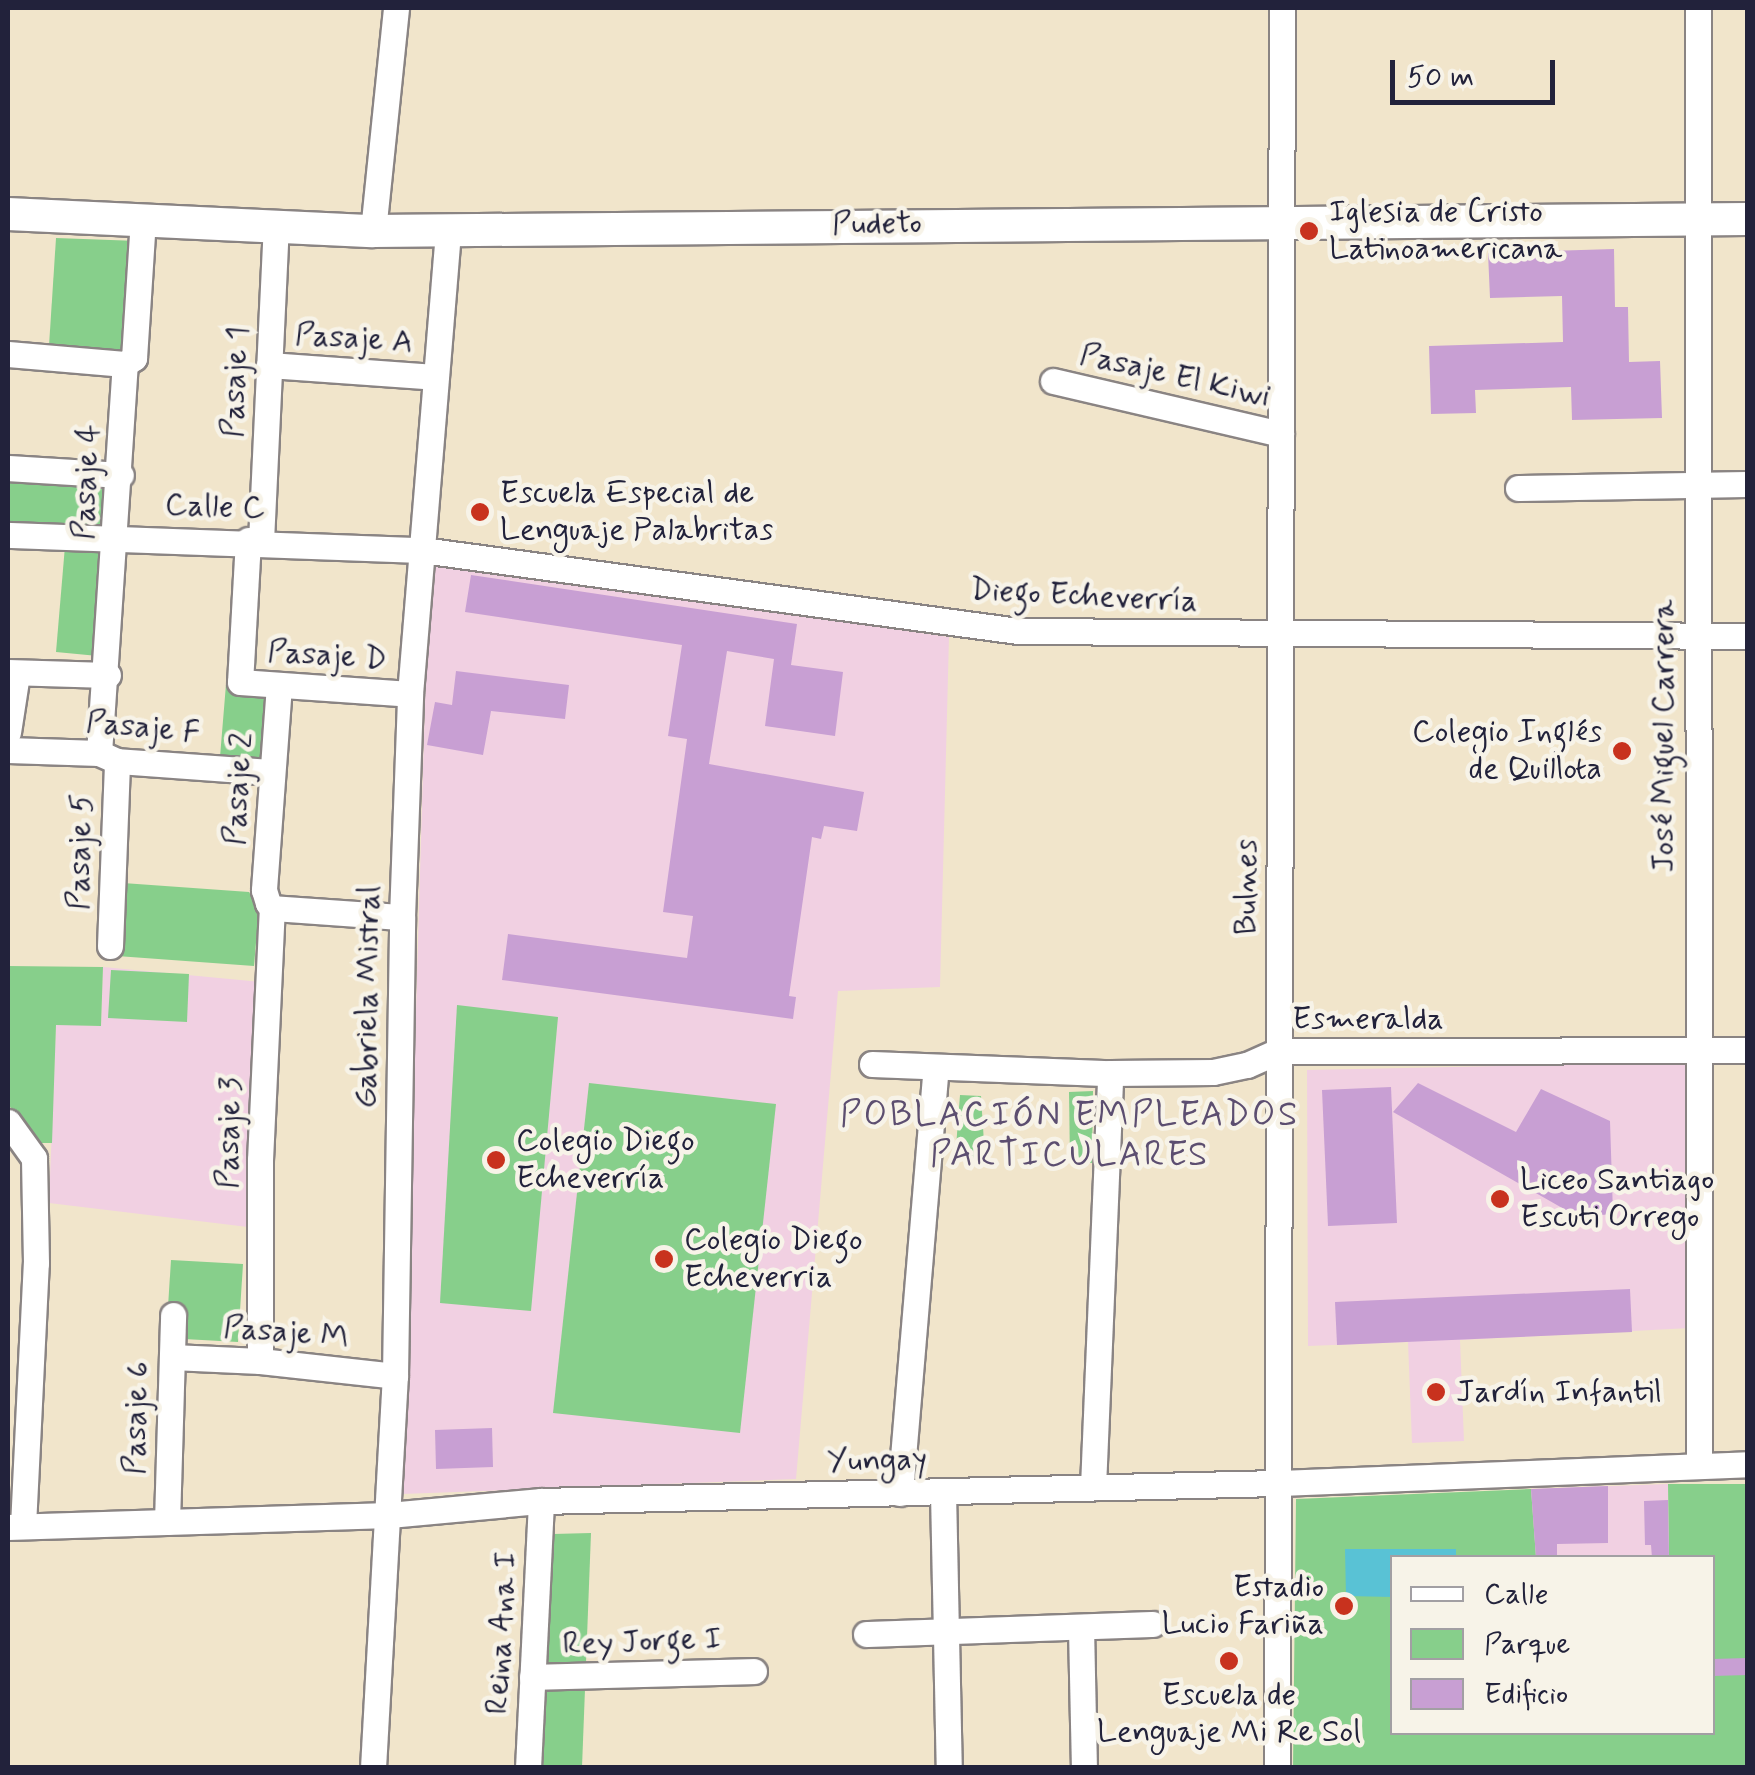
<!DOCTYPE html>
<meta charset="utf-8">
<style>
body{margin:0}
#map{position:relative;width:1755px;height:1775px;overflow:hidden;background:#f1e5cb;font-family:Mynerve,sans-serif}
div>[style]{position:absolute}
.built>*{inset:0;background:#f1d0e2}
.green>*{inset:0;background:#87cf8b}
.water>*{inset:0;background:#59c2d5}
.building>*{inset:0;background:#c89fd3}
.roads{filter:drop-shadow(2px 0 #8a8483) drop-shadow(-2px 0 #8a8483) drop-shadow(0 2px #8a8483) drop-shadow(0 -2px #8a8483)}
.minor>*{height:25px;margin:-12.5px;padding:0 12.5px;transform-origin:12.5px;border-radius:12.5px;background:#fff}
.major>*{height:32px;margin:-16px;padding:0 16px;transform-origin:16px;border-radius:16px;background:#fff}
.dots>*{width:28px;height:28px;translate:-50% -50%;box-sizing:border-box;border:5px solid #f7f3e8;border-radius:50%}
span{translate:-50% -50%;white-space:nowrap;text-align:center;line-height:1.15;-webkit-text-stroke:9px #f7f3e8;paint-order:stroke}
.poi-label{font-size:32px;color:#22223b}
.left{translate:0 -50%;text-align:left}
.right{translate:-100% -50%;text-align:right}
.street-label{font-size:32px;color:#22223b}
.neighbourhood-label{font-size:35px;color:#5c4e70;letter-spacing:2.5px}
.frame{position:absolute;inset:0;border:10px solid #22223b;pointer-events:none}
.legend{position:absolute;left:1390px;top:1555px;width:325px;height:180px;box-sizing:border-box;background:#f7f3e8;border:2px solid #a29fa3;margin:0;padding:12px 18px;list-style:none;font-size:30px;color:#22223b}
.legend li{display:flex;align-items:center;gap:20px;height:50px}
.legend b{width:50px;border:2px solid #a29fa3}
.scale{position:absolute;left:1390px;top:60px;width:165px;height:45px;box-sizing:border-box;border:5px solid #22223b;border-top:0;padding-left:12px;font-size:30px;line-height:35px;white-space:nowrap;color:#22223b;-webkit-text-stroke:8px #f7f3e8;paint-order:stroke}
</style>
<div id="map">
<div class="built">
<div style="clip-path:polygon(429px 563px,949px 637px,940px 987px,838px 991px,796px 1479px,402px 1494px)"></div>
<div style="clip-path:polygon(103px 967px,262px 982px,248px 1227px,49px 1203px,56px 1024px,101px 1026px)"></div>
<div style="clip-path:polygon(1693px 1062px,1690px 1328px,1460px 1340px,1464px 1441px,1412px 1443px,1408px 1342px,1308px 1346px,1307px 1070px)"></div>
<div style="clip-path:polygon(1668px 1484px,1669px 1557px,1536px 1557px,1531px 1489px)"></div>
</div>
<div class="green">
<div style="clip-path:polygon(56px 238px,138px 241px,131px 356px,49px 346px)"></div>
<div style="clip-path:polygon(8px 472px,114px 478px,107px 536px,8px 530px)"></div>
<div style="clip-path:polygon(65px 546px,106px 549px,98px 656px,56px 652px)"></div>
<div style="clip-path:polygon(236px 563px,261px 565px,255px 688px,269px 690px,266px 760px,220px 757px)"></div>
<div style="clip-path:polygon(123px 883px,249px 892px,259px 908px,254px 966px,117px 956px)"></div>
<div style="clip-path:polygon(8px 966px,103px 967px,101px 1026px,56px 1025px,52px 1143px,37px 1143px,8px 1104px)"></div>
<div style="clip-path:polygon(111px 970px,189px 974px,187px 1022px,108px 1018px)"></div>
<div style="clip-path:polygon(457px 1005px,558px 1017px,531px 1311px,440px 1303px)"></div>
<div style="clip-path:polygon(589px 1083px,776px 1104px,740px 1433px,553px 1413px)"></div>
<div style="clip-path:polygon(1093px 1091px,1092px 1163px,1070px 1163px,1069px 1092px)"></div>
<div style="clip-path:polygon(960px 1095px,981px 1096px,985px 1159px,955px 1160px)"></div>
<div style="clip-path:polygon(171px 1260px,243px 1264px,238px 1342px,166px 1338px)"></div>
<div style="clip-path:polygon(1668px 1484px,1747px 1484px,1747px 1767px,1293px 1768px,1296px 1499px,1531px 1489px,1536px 1557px,1392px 1558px,1392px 1732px,1712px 1732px,1712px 1558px,1669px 1557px)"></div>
<div style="clip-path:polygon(591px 1533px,582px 1767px,543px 1768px,553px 1534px)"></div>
</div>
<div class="water">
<div style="clip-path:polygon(1345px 1549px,1456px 1549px,1456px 1557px,1392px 1558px,1392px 1597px,1346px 1596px)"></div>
</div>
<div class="building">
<div style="clip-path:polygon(1614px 249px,1615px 307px,1628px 307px,1629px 362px,1660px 361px,1662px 418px,1572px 420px,1571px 387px,1475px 390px,1476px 413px,1431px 414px,1429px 346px,1563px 342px,1562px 296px,1490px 298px,1488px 253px)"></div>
<div style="clip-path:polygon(471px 575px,797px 624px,791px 665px,843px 672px,835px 736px,765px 726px,774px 659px,727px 651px,709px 764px,864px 792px,857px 831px,824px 826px,821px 839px,812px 837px,789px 996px,796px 997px,793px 1019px,502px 980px,508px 934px,687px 958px,693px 916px,663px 912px,687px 739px,668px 736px,682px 645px,465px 612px)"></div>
<div style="clip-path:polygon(456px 671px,569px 685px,565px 719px,491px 711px,483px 755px,427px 745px,435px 702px,452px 705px)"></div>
<div style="clip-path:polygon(1418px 1083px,1516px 1132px,1541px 1089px,1610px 1121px,1613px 1214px,1578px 1217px,1393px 1112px)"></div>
<div style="clip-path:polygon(1391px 1087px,1397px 1223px,1328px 1226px,1322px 1090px)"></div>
<div style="clip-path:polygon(1630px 1289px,1632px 1332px,1337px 1345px,1335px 1302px)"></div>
<div style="clip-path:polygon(492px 1428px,493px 1467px,436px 1469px,435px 1430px)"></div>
<div style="clip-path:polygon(1608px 1486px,1608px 1543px,1557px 1544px,1557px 1558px,1536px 1558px,1531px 1489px)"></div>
<div style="clip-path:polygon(1668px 1500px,1669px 1558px,1652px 1558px,1651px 1545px,1645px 1545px,1644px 1501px)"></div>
<div style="clip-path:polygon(1748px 1658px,1748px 1675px,1712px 1676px,1712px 1659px)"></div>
</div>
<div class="roads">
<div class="minor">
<div style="left:1698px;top:8px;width:1456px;rotate:89.96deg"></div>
<div style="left:373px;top:231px;width:224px;rotate:-84.1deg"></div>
<div style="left:8px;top:354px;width:117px;rotate:4.9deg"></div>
<div style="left:269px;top:365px;width:166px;rotate:4.1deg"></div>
<div style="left:1053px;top:381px;width:234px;rotate:13.1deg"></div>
<div style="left:8px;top:468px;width:113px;rotate:3.5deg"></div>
<div style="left:1518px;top:488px;width:230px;rotate:-1deg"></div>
<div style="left:8px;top:535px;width:414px;rotate:2.1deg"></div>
<div style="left:422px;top:550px;width:601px;rotate:7.74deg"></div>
<div style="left:1018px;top:631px;width:730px;rotate:0.39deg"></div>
<div style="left:248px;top:540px;width:142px;rotate:93.2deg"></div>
<div style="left:240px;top:682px;width:170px;rotate:4deg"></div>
<div style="left:261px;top:541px;width:314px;rotate:-87.3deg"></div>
<div style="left:8px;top:672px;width:100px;rotate:1.7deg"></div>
<div style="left:279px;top:685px;width:206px;rotate:94.2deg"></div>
<div style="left:264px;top:890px;width:14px;rotate:73deg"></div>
<div style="left:268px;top:903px;width:6px;rotate:51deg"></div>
<div style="left:272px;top:908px;width:130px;rotate:4deg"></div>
<div style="left:8px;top:732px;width:59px;rotate:-81.2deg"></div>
<div style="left:8px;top:750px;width:91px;rotate:1.9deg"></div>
<div style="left:99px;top:753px;width:20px;rotate:24deg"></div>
<div style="left:117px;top:761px;width:155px;rotate:4.1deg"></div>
<div style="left:99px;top:753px;width:390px;rotate:-86.2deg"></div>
<div style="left:125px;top:364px;width:11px;rotate:-34deg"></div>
<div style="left:134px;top:358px;width:139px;rotate:-86.3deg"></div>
<div style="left:110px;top:946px;width:185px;rotate:-87.8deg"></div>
<div style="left:872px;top:1064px;width:238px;rotate:2.2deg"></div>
<div style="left:1110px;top:1073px;width:103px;rotate:-0.6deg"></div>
<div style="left:1213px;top:1072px;width:35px;rotate:-12deg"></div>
<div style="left:1247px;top:1065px;width:35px;rotate:-24deg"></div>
<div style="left:1279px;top:1051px;width:469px;rotate:-0.1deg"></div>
<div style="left:8px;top:1122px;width:44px;rotate:54.2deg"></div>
<div style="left:172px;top:1357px;width:88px;rotate:2.6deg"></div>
<div style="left:260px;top:1361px;width:136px;rotate:6.3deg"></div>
<div style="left:260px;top:1361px;width:201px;rotate:-90deg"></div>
<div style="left:260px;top:1160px;width:252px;rotate:-87.3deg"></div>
<div style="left:1093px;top:1487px;width:414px;rotate:-87.6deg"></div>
<div style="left:943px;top:1492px;width:276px;rotate:88.8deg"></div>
<div style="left:900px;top:1493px;width:427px;rotate:-85.2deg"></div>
<div style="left:167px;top:1522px;width:207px;rotate:-88.3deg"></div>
<div style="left:23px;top:1526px;width:263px;rotate:-87.2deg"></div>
<div style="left:36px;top:1263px;width:105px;rotate:-91.1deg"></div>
<div style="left:8px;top:1527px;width:381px;rotate:-1.8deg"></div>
<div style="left:389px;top:1515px;width:153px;rotate:-5.3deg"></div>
<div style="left:541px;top:1501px;width:739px;rotate:-1.4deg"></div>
<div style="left:1280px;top:1483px;width:468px;rotate:-2.3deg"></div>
<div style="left:1081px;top:1627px;width:141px;rotate:88.8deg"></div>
<div style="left:866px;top:1634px;width:287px;rotate:-2deg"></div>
<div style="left:532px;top:1677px;width:222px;rotate:-1.5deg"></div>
<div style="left:373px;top:1768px;width:393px;rotate:-86.8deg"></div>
<div style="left:395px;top:1376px;width:459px;rotate:-89.1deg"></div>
<div style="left:402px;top:917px;width:223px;rotate:-87.9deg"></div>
<div style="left:410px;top:694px;width:467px;rotate:-85.3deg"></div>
<div style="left:528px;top:1768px;width:267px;rotate:-87.2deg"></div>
<div style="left:1277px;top:1768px;width:1760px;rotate:-89.84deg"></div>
</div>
<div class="major">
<div style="left:8px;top:214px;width:365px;rotate:2.7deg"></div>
<div style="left:373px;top:231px;width:1375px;rotate:-0.5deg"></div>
</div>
</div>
<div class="dots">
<div style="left:1309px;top:231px;background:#c8321e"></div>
<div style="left:480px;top:512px;background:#c8321e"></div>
<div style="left:1622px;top:751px;background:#c8321e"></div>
<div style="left:496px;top:1160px;background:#c8321e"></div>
<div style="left:1500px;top:1199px;background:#c8321e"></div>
<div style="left:664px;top:1259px;background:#c8321e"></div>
<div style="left:1436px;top:1392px;background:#c8321e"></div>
<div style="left:1344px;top:1606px;background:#c8321e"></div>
<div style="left:1229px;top:1661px;background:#c8321e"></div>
</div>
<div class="poi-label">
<span class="left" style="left:1329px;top:231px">Iglesia de Cristo<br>Latinoamericana</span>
<span class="left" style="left:500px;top:512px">Escuela Especial de<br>Lenguaje Palabritas</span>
<span class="right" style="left:1602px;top:751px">Colegio Inglés<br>de Quillota</span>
<span class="left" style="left:516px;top:1160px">Colegio Diego<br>Echeverría</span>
<span class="left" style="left:1520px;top:1199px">Liceo Santiago<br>Escuti Orrego</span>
<span class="left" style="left:684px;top:1259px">Colegio Diego<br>Echeverria</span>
<span class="left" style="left:1456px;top:1392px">Jardín Infantil</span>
<span class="right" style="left:1324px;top:1606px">Estadio<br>Lucio Fariña</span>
<span style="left:1229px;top:1714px">Escuela de<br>Lenguaje Mi Re Sol</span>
</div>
<div class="street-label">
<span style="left:877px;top:224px;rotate:-1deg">Pudeto</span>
<span style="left:354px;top:339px;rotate:4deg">Pasaje A</span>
<span style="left:1175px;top:376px;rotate:13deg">Pasaje El Kiwi</span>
<span style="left:236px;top:382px;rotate:-87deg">Pasaje 1</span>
<span style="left:87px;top:482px;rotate:-87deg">Pasaje 4</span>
<span style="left:215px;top:507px;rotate:2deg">Calle C</span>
<span style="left:1084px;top:596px;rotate:3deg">Diego Echeverría</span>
<span style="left:327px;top:656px;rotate:4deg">Pasaje D</span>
<span style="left:143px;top:728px;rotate:6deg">Pasaje F</span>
<span style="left:1664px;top:736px;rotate:-90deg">José Miguel Carrera</span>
<span style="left:239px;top:789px;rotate:-86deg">Pasaje 2</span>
<span style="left:81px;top:852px;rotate:-88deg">Pasaje 5</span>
<span style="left:1247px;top:887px;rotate:-90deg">Bulnes</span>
<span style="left:368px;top:997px;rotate:-89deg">Gabriela Mistral</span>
<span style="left:1368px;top:1019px">Esmeralda</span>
<span style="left:230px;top:1133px;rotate:-88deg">Pasaje 3</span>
<span style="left:286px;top:1333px;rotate:5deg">Pasaje M</span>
<span style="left:137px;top:1418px;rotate:-88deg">Pasaje 6</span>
<span style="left:877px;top:1461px;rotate:-1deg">Yungay</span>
<span style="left:502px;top:1633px;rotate:-87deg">Reina Ana I</span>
<span style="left:642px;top:1642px;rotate:-2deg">Rey Jorge I</span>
</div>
<div class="neighbourhood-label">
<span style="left:1070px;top:1135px">POBLACIÓN EMPLEADOS<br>PARTICULARES</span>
</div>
<div class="frame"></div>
<ul class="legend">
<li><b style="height:12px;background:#fff"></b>Calle</li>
<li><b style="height:28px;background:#87cf8b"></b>Parque</li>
<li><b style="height:28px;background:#c89fd3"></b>Edificio</li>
</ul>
<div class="scale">50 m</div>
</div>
